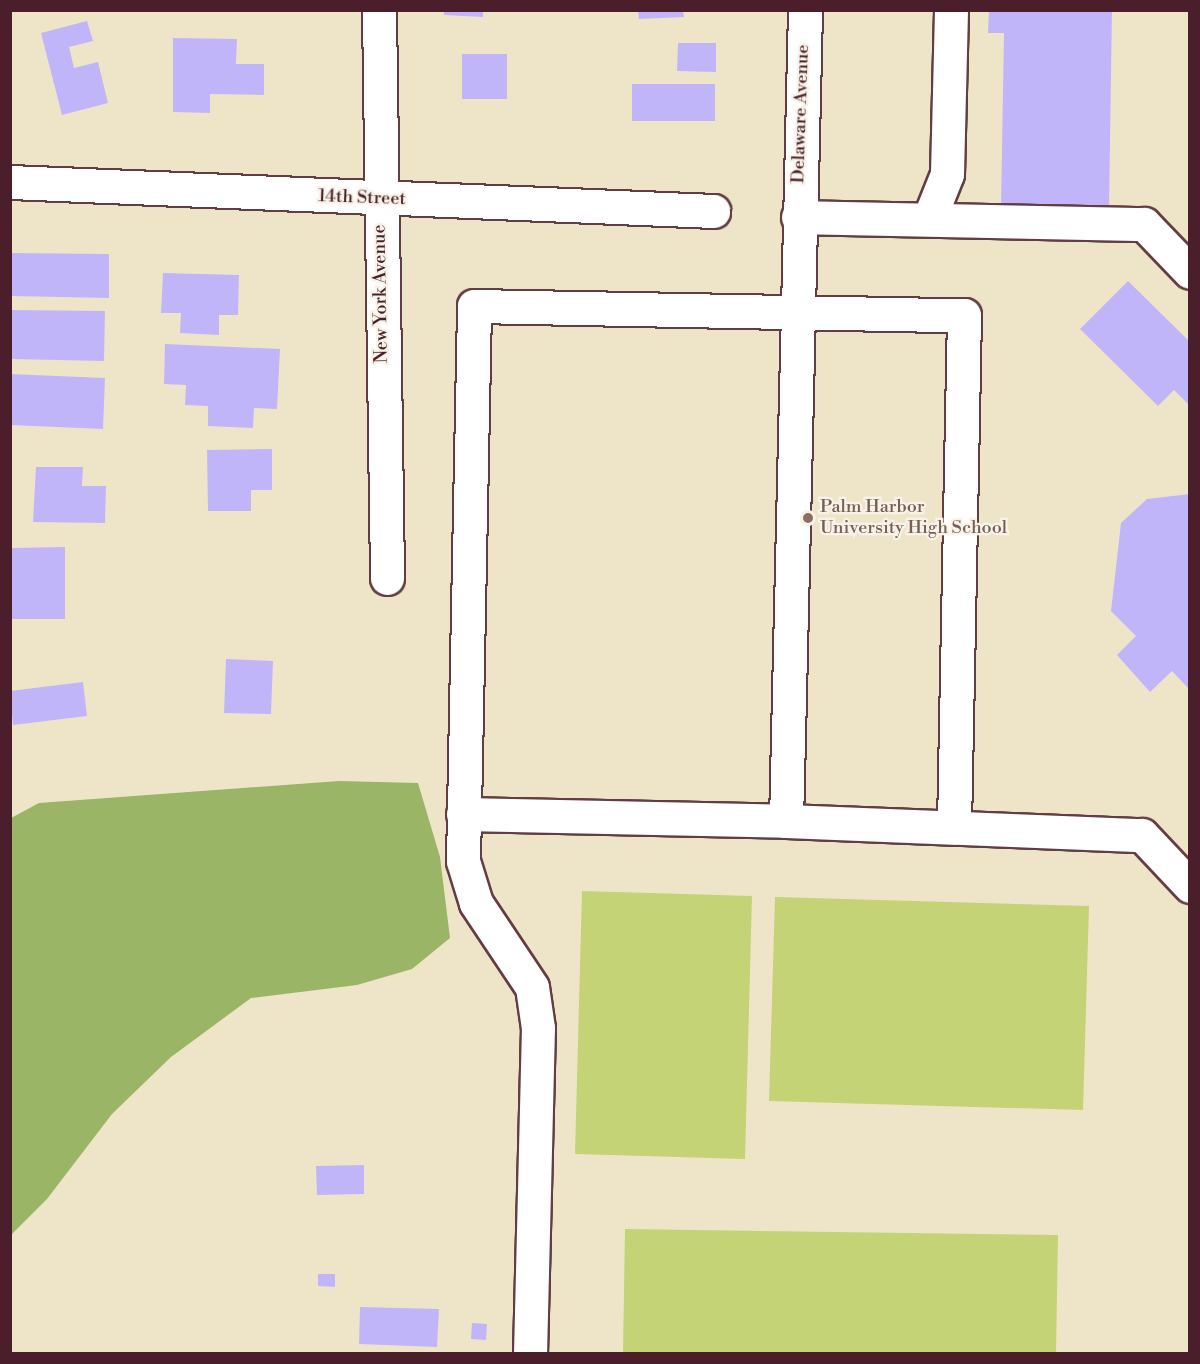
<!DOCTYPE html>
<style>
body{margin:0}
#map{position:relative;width:1200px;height:1364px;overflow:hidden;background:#eee5c9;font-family:"Libre Bodoni",serif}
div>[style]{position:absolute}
.green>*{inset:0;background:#c4d375}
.forest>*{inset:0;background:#9bb566}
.building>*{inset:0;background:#c1b5fa}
.roads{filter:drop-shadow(2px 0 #633d43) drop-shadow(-2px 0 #633d43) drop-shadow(0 2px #633d43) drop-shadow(0 -2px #633d43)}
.minor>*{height:33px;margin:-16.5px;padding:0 16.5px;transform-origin:16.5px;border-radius:16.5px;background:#fff}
.dots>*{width:16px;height:16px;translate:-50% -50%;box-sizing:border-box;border:3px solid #f7f3e8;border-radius:50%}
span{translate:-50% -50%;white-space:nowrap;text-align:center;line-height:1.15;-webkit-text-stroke:4.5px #f7f3e8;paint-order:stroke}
.street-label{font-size:18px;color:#4a1f2b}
.education-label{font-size:18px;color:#785e54}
.left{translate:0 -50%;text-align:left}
.frame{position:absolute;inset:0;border:12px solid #4a1f2b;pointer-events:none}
</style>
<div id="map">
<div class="green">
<div style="clip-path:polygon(582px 891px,752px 896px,745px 1159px,575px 1154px)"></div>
<div style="clip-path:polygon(775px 897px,1089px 906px,1083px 1110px,769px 1101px)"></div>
<div style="clip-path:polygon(625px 1229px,1058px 1235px,1056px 1353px,623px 1353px)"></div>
</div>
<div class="forest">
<div style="clip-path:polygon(339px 781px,418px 783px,440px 857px,450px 938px,412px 969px,357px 985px,251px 998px,171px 1057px,112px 1114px,47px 1199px,11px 1235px,11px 818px,39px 803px)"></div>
</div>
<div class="building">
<div style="clip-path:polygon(444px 10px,483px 10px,483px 17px,444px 15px)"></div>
<div style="clip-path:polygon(638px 10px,683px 10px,684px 17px,639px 19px)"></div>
<div style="clip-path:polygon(989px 10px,1112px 10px,1109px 208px,1001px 206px,1004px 33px,988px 33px)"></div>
<div style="clip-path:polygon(87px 21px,93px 41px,69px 47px,74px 68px,98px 62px,108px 103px,62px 115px,41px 33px)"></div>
<div style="clip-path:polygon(173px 38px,237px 39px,236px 64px,264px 64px,264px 95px,210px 94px,210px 113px,173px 112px)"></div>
<div style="clip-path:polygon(678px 43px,716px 43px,716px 72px,677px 71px)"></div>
<div style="clip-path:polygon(462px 54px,507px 54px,507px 99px,462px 99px)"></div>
<div style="clip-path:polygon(632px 84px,715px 84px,715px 121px,632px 121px)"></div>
<div style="clip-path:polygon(10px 253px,109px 254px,109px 298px,10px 296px)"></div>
<div style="clip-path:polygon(163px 273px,239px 275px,238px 315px,219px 315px,219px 335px,180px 333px,181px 313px,161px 313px)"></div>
<div style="clip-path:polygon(1128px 281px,1190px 342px,1190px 406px,1174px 390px,1158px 406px,1080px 329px)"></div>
<div style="clip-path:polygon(10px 310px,105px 311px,104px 361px,10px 359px)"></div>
<div style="clip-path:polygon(165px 344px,280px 349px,277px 409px,254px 408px,253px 428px,208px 426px,208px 406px,185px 405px,186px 385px,164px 384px)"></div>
<div style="clip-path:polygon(10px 374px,105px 378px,103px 429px,10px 425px)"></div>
<div style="clip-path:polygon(272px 449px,272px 490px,251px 490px,251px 511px,208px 511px,207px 450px)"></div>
<div style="clip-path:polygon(36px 467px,83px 467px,82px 486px,106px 486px,105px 523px,33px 522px)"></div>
<div style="clip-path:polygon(1190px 494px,1190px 690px,1172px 671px,1150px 692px,1117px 655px,1136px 636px,1111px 611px,1121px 523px,1147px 499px)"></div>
<div style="clip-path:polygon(65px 547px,65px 619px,10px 619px,10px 548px)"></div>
<div style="clip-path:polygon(226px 659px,273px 661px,271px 714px,224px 713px)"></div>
<div style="clip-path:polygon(83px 682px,87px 716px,13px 725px,10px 691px)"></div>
<div style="clip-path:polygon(364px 1165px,364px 1194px,317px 1195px,316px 1166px)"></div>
<div style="clip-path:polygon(318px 1274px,335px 1274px,335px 1287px,318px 1286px)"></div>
<div style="clip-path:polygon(360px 1307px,439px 1309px,437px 1347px,359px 1344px)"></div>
<div style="clip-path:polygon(472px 1323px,487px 1324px,486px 1340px,471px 1339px)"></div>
</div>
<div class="roads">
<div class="minor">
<div style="left:379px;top:10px;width:568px;rotate:89.19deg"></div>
<div style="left:805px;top:10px;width:811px;rotate:91.34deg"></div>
<div style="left:786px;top:821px;width:356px;rotate:2.3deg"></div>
<div style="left:1142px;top:835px;width:70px;rotate:46.7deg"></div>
<div style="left:10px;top:182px;width:704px;rotate:2.36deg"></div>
<div style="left:798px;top:217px;width:346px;rotate:1.2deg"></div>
<div style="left:1144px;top:224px;width:66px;rotate:46.2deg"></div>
<div style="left:929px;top:219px;width:48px;rotate:-68.2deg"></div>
<div style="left:947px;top:174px;width:164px;rotate:-88.6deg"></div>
<div style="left:463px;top:814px;width:323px;rotate:1.2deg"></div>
<div style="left:530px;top:1354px;width:326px;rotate:-88.6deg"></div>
<div style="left:538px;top:1028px;width:41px;rotate:-98.3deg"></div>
<div style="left:532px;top:987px;width:101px;rotate:-123.7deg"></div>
<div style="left:476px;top:903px;width:44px;rotate:-107.2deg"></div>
<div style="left:463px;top:861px;width:555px;rotate:-88.86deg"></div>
<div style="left:474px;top:306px;width:490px;rotate:1.1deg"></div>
<div style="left:964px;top:315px;width:512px;rotate:91.12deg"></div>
</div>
</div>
<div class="dots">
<div style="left:808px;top:518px;background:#8d6e63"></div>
</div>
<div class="street-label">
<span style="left:801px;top:114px;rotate:-88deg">Delaware Avenue</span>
<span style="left:362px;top:198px;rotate:2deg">14th Street</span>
<span style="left:381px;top:294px;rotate:-91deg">New York Avenue</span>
</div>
<div class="education-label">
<span class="left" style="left:820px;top:518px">Palm Harbor<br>University High School</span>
</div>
<div class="frame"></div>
</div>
